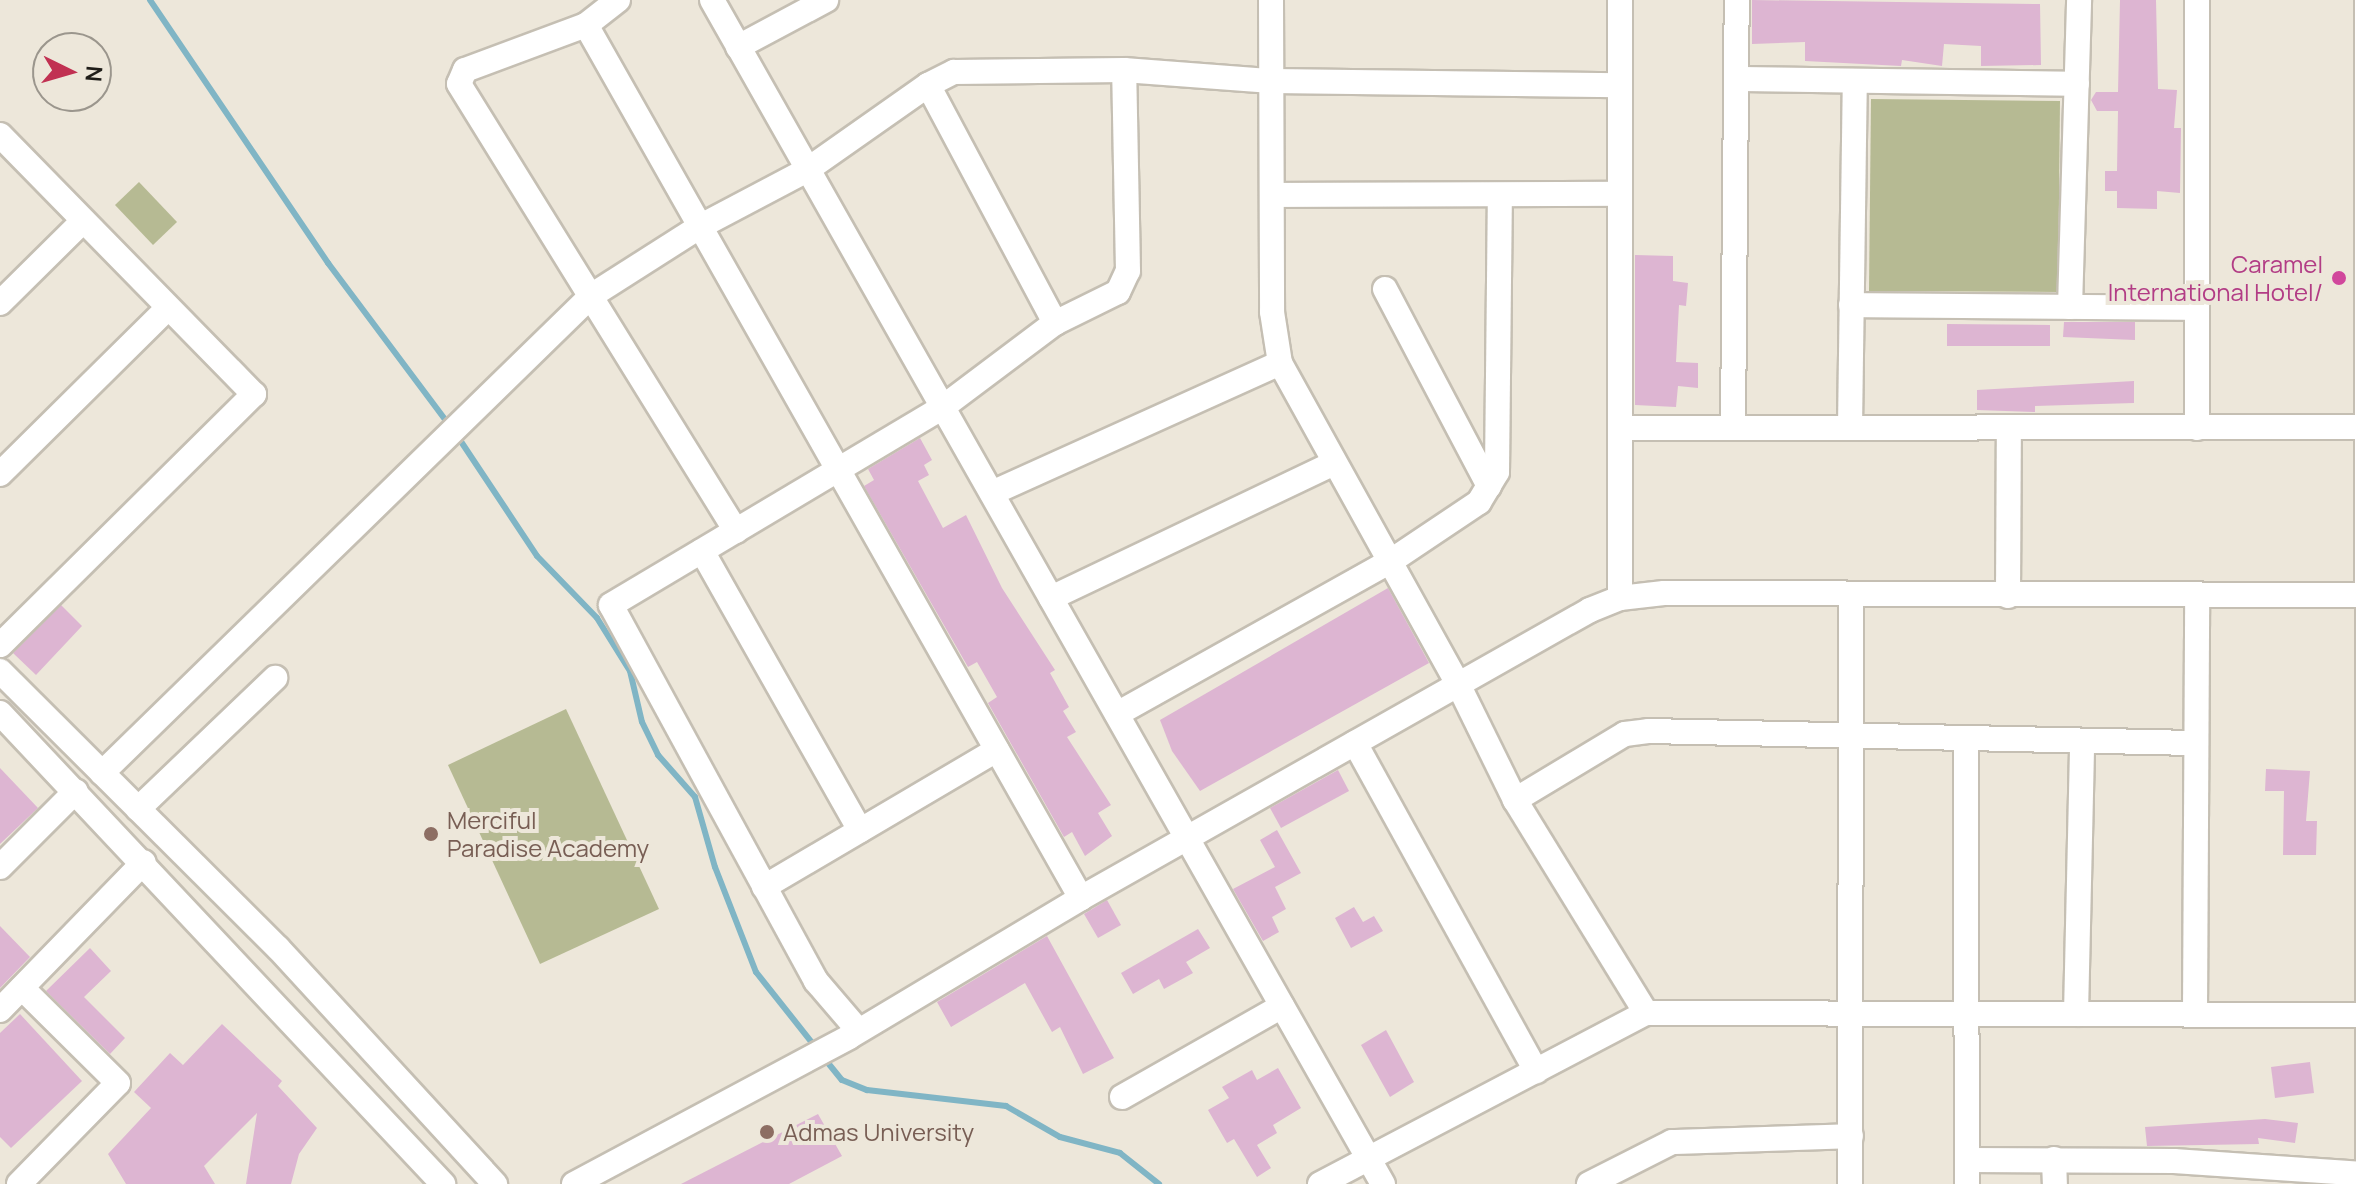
<!DOCTYPE html>
<style>
body{margin:0}
#map{position:relative;width:2378px;height:1184px;overflow:hidden;background:#ede7da;font-family:Manrope,sans-serif}
div>[style]{position:absolute}
.green>*{inset:0;background:#b6ba93}
.stream>*{height:6px;margin:-3px;padding:0 3px;transform-origin:3px;border-radius:3px;background:#80b5c5}
.building>*{inset:0;background:#ddb5d2}
.roads{filter:drop-shadow(2px 0 #c5bfb3) drop-shadow(-2px 0 #c5bfb3) drop-shadow(0 2px #c5bfb3) drop-shadow(0 -2px #c5bfb3)}
.minor>*{height:24px;margin:-12px;padding:0 12px;transform-origin:12px;border-radius:12px;background:#fff}
.dots>*{width:22px;height:22px;translate:-50% -50%;box-sizing:border-box;border:4px solid #ede7da;border-radius:50%}
span{translate:-50% -50%;white-space:nowrap;text-align:center;line-height:1.15;-webkit-text-stroke:8px #ede7da;paint-order:stroke}
.hotel-label{font-size:24px;color:#b23c85}
.right{translate:-100% -50%;text-align:right}
.education-label{font-size:24px;color:#785e54}
.left{translate:0 -50%;text-align:left}
.north{position:absolute;left:32px;top:32px;width:80px;height:80px;box-sizing:border-box;background:#ede7da;border:2px solid #9b968d;border-radius:50%;rotate:95deg;font-size:22px;font-weight:700;line-height:32px;text-align:center;color:#1f1d19}
.north::after{content:'';display:block;margin:auto;width:28px;height:36px;background:#c13152;clip-path:polygon(50% 0,100% 100%,50% 72%,0 100%)}
</style>
<div id="map">
<div class="green">
<div style="clip-path:polygon(1871px 99px,2060px 101px,2058px 292px,1869px 291px)"></div>
<div style="clip-path:polygon(139px 182px,177px 222px,153px 245px,115px 205px)"></div>
<div style="clip-path:polygon(566px 709px,659px 909px,540px 964px,448px 765px)"></div>
</div>
<div class="stream">
<div style="left:150px;top:0;width:318px;rotate:55.9deg"></div>
<div style="left:328px;top:263px;width:202px;rotate:53.2deg"></div>
<div style="left:456px;top:434px;width:146px;rotate:56.4deg"></div>
<div style="left:537px;top:556px;width:86px;rotate:45.9deg"></div>
<div style="left:597px;top:618px;width:62px;rotate:58.1deg"></div>
<div style="left:630px;top:671px;width:52px;rotate:76.8deg"></div>
<div style="left:642px;top:722px;width:37px;rotate:64deg"></div>
<div style="left:658px;top:755px;width:56px;rotate:48.6deg"></div>
<div style="left:695px;top:797px;width:73px;rotate:74.1deg"></div>
<div style="left:715px;top:867px;width:113px;rotate:68.7deg"></div>
<div style="left:756px;top:972px;width:98px;rotate:51.6deg"></div>
<div style="left:824px;top:1058px;width:28px;rotate:51deg"></div>
<div style="left:842px;top:1080px;width:27px;rotate:22deg"></div>
<div style="left:867px;top:1090px;width:140px;rotate:6.6deg"></div>
<div style="left:1006px;top:1106px;width:62px;rotate:29.9deg"></div>
<div style="left:1060px;top:1137px;width:62px;rotate:14.9deg"></div>
<div style="left:1120px;top:1153px;width:50px;rotate:38.5deg"></div>
</div>
<div class="building">
<div style="clip-path:polygon(1752px 0,2040px 4px,2041px 65px,1981px 66px,1981px 46px,1944px 44px,1942px 66px,1902px 60px,1901px 66px,1805px 61px,1805px 42px,1752px 44px)"></div>
<div style="clip-path:polygon(2120px 0,2156px 0,2158px 89px,2177px 90px,2174px 128px,2181px 128px,2180px 193px,2157px 191px,2157px 209px,2117px 208px,2117px 191px,2105px 191px,2105px 171px,2117px 171px,2118px 111px,2097px 111px,2091px 100px,2096px 92px,2118px 92px)"></div>
<div style="clip-path:polygon(1635px 255px,1673px 256px,1673px 281px,1688px 283px,1686px 306px,1679px 305px,1676px 362px,1698px 363px,1698px 388px,1678px 386px,1676px 407px,1635px 405px)"></div>
<div style="clip-path:polygon(2064px 322px,2135px 322px,2135px 340px,2063px 337px)"></div>
<div style="clip-path:polygon(1947px 324px,2050px 325px,2050px 346px,1947px 346px)"></div>
<div style="clip-path:polygon(2134px 381px,2134px 403px,2035px 406px,2035px 412px,1977px 410px,1977px 390px)"></div>
<div style="clip-path:polygon(920px 438px,932px 460px,924px 465px,929px 475px,918px 481px,943px 528px,966px 515px,1002px 588px,1055px 670px,1050px 673px,1069px 707px,1063px 711px,1076px 732px,1067px 737px,1111px 805px,1098px 813px,1112px 836px,1085px 856px,1072px 832px,1064px 837px,988px 703px,997px 697px,977px 662px,968px 667px,864px 486px,874px 480px,868px 469px)"></div>
<div style="clip-path:polygon(1388px 588px,1429px 663px,1200px 791px,1172px 751px,1160px 720px)"></div>
<div style="clip-path:polygon(61px 605px,82px 626px,36px 675px,13px 653px)"></div>
<div style="clip-path:polygon(0 768px,38px 808px,0 844px)"></div>
<div style="clip-path:polygon(2266px 769px,2310px 771px,2306px 821px,2317px 821px,2316px 855px,2283px 855px,2284px 791px,2265px 791px)"></div>
<div style="clip-path:polygon(1338px 770px,1349px 791px,1281px 828px,1270px 808px)"></div>
<div style="clip-path:polygon(1277px 830px,1301px 873px,1275px 887px,1286px 909px,1272px 917px,1279px 932px,1263px 941px,1233px 889px,1275px 867px,1260px 840px)"></div>
<div style="clip-path:polygon(1107px 900px,1121px 925px,1098px 938px,1084px 914px)"></div>
<div style="clip-path:polygon(1354px 907px,1363px 922px,1374px 916px,1383px 931px,1351px 948px,1335px 918px)"></div>
<div style="clip-path:polygon(0 926px,30px 957px,0 988px)"></div>
<div style="clip-path:polygon(1198px 929px,1210px 948px,1186px 962px,1193px 973px,1164px 989px,1159px 979px,1133px 994px,1121px 973px)"></div>
<div style="clip-path:polygon(1047px 936px,1114px 1058px,1083px 1074px,1060px 1027px,1052px 1032px,1025px 983px,951px 1027px,937px 1002px)"></div>
<div style="clip-path:polygon(90px 948px,111px 971px,84px 997px,125px 1038px,110px 1054px,46px 991px)"></div>
<div style="clip-path:polygon(20px 1014px,82px 1081px,11px 1148px,0 1137px,0 1033px)"></div>
<div style="clip-path:polygon(222px 1024px,282px 1081px,278px 1086px,317px 1128px,299px 1154px,291px 1184px,246px 1184px,257px 1113px,204px 1166px,215px 1184px,126px 1184px,108px 1154px,151px 1108px,134px 1092px,170px 1053px,183px 1065px)"></div>
<div style="clip-path:polygon(1386px 1030px,1414px 1082px,1390px 1097px,1361px 1045px)"></div>
<div style="clip-path:polygon(2310px 1062px,2314px 1093px,2275px 1098px,2271px 1067px)"></div>
<div style="clip-path:polygon(1278px 1068px,1301px 1108px,1273px 1125px,1277px 1133px,1257px 1145px,1271px 1168px,1257px 1177px,1234px 1139px,1227px 1143px,1208px 1110px,1229px 1098px,1222px 1087px,1252px 1070px,1257px 1080px)"></div>
<div style="clip-path:polygon(818px 1114px,842px 1156px,789px 1184px,681px 1184px)"></div>
<div style="clip-path:polygon(2265px 1119px,2298px 1123px,2295px 1143px,2258px 1138px,2259px 1144px,2147px 1146px,2145px 1127px)"></div>
</div>
<div class="roads">
<div class="minor">
<div style="left:618px;top:0;width:41px;rotate:142deg"></div>
<div style="left:586px;top:25px;width:129px;rotate:159.6deg"></div>
<div style="left:465px;top:70px;width:15px;rotate:113deg"></div>
<div style="left:459px;top:84px;width:526px;rotate:58.21deg"></div>
<div style="left:712px;top:0;width:1361px;rotate:60.46deg"></div>
<div style="left:1271px;top:0;width:312px;rotate:89.8deg"></div>
<div style="left:1272px;top:312px;width:52px;rotate:81.1deg"></div>
<div style="left:1280px;top:363px;width:367px;rotate:61deg"></div>
<div style="left:1458px;top:684px;width:129px;rotate:63.8deg"></div>
<div style="left:1515px;top:800px;width:250px;rotate:58.4deg"></div>
<div style="left:1620px;top:0;width:598px;rotate:90deg"></div>
<div style="left:2367px;top:0;width:1184px;rotate:89.95deg"></div>
<div style="left:586px;top:25px;width:1004px;rotate:60.45deg"></div>
<div style="left:738px;top:47px;width:100px;rotate:-28.1deg"></div>
<div style="left:1737px;top:79px;width:340px;rotate:0.8deg"></div>
<div style="left:928px;top:85px;width:270px;rotate:61.9deg"></div>
<div style="left:0;top:135px;width:363px;rotate:45.6deg"></div>
<div style="left:254px;top:394px;width:357px;rotate:135.3deg"></div>
<div style="left:1272px;top:195px;width:348px;rotate:-0.2deg"></div>
<div style="left:1385px;top:289px;width:223px;rotate:62.2deg"></div>
<div style="left:0;top:303px;width:117px;rotate:-44.7deg"></div>
<div style="left:1851px;top:305px;width:346px;rotate:0.5deg"></div>
<div style="left:2070px;top:307px;width:307px;rotate:-88.3deg"></div>
<div style="left:1850px;top:427px;width:346px;rotate:-89.2deg"></div>
<div style="left:1622px;top:428px;width:756px;rotate:-0.08deg"></div>
<div style="left:1733px;top:428px;width:428px;rotate:-89.5deg"></div>
<div style="left:2197px;top:428px;width:428px;rotate:-90deg"></div>
<div style="left:0;top:474px;width:235px;rotate:-44.7deg"></div>
<div style="left:992px;top:493px;width:316px;rotate:-24.3deg"></div>
<div style="left:702px;top:551px;width:321px;rotate:60.5deg"></div>
<div style="left:2008px;top:596px;width:168px;rotate:-89.7deg"></div>
<div style="left:1051px;top:598px;width:314px;rotate:-25.5deg"></div>
<div style="left:0;top:671px;width:392px;rotate:44.9deg"></div>
<div style="left:278px;top:948px;width:321px;rotate:47.4deg"></div>
<div style="left:0;top:713px;width:647px;rotate:46.75deg"></div>
<div style="left:1117px;top:714px;width:314px;rotate:-29.2deg"></div>
<div style="left:1391px;top:561px;width:106px;rotate:-33.8deg"></div>
<div style="left:1479px;top:502px;width:35px;rotate:-59deg"></div>
<div style="left:1497px;top:472px;width:275px;rotate:-89.4deg"></div>
<div style="left:1966px;top:741px;width:443px;rotate:89.9deg"></div>
<div style="left:1355px;top:743px;width:375px;rotate:61.1deg"></div>
<div style="left:102px;top:773px;width:683px;rotate:-44.29deg"></div>
<div style="left:591px;top:296px;width:130px;rotate:-32.5deg"></div>
<div style="left:701px;top:226px;width:120px;rotate:-27.8deg"></div>
<div style="left:807px;top:170px;width:148px;rotate:-35.1deg"></div>
<div style="left:928px;top:85px;width:29px;rotate:-27deg"></div>
<div style="left:954px;top:72px;width:170px;rotate:-0.7deg"></div>
<div style="left:1124px;top:70px;width:148px;rotate:4.3deg"></div>
<div style="left:1272px;top:81px;width:348px;rotate:0.7deg"></div>
<div style="left:1515px;top:800px;width:128px;rotate:-31deg"></div>
<div style="left:1625px;top:734px;width:23px;rotate:-7deg"></div>
<div style="left:1648px;top:731px;width:547px;rotate:1.26deg"></div>
<div style="left:138px;top:809px;width:190px;rotate:-43.7deg"></div>
<div style="left:0;top:867px;width:107px;rotate:-45deg"></div>
<div style="left:764px;top:887px;width:270px;rotate:-30.5deg"></div>
<div style="left:0;top:1010px;width:206px;rotate:-45.8deg"></div>
<div style="left:2076px;top:1014px;width:273px;rotate:-88.7deg"></div>
<div style="left:2195px;top:1015px;width:418px;rotate:-89.7deg"></div>
<div style="left:858px;top:1030px;width:65px;rotate:-130.6deg"></div>
<div style="left:816px;top:981px;width:428px;rotate:-118.6deg"></div>
<div style="left:611px;top:605px;width:387px;rotate:-30.8deg"></div>
<div style="left:943px;top:407px;width:140px;rotate:-36.9deg"></div>
<div style="left:1055px;top:323px;width:70px;rotate:-26.2deg"></div>
<div style="left:1118px;top:292px;width:23px;rotate:-65deg"></div>
<div style="left:1128px;top:271px;width:201px;rotate:-91.1deg"></div>
<div style="left:1122px;top:1097px;width:184px;rotate:-29.6deg"></div>
<div style="left:2054px;top:1159px;width:25px;rotate:88deg"></div>
<div style="left:1967px;top:1160px;width:207px;rotate:0.3deg"></div>
<div style="left:2174px;top:1161px;width:204px;rotate:3.9deg"></div>
<div style="left:19px;top:1184px;width:141px;rotate:-45.6deg"></div>
<div style="left:118px;top:1083px;width:135px;rotate:-135.3deg"></div>
<div style="left:574px;top:1184px;width:312px;rotate:-28.1deg"></div>
<div style="left:849px;top:1037px;width:270px;rotate:-30.9deg"></div>
<div style="left:1081px;top:898px;width:585px;rotate:-29.5deg"></div>
<div style="left:1590px;top:610px;width:32px;rotate:-22deg"></div>
<div style="left:1620px;top:598px;width:44px;rotate:-6.5deg"></div>
<div style="left:1664px;top:593px;width:714px;rotate:0.16deg"></div>
<div style="left:1320px;top:1184px;width:368px;rotate:-27.7deg"></div>
<div style="left:1646px;top:1013px;width:732px;rotate:0.16deg"></div>
<div style="left:1589px;top:1184px;width:93px;rotate:-26.8deg"></div>
<div style="left:1672px;top:1142px;width:179px;rotate:-1.9deg"></div>
<div style="left:1850px;top:1184px;width:587px;rotate:-89.9deg"></div>
</div>
</div>
<div class="dots">
<div style="left:2339px;top:278px;background:#d1479c"></div>
<div style="left:431px;top:834px;background:#8d6e63"></div>
<div style="left:767px;top:1132px;background:#8d6e63"></div>
</div>
<div class="hotel-label">
<span class="right" style="left:2323px;top:278px">Caramel<br>International Hotel/</span>
</div>
<div class="education-label">
<span class="left" style="left:447px;top:834px">Merciful<br>Paradise Academy</span>
<span class="left" style="left:783px;top:1132px">Admas University</span>
</div>
<div class="north">N</div>
</div>
